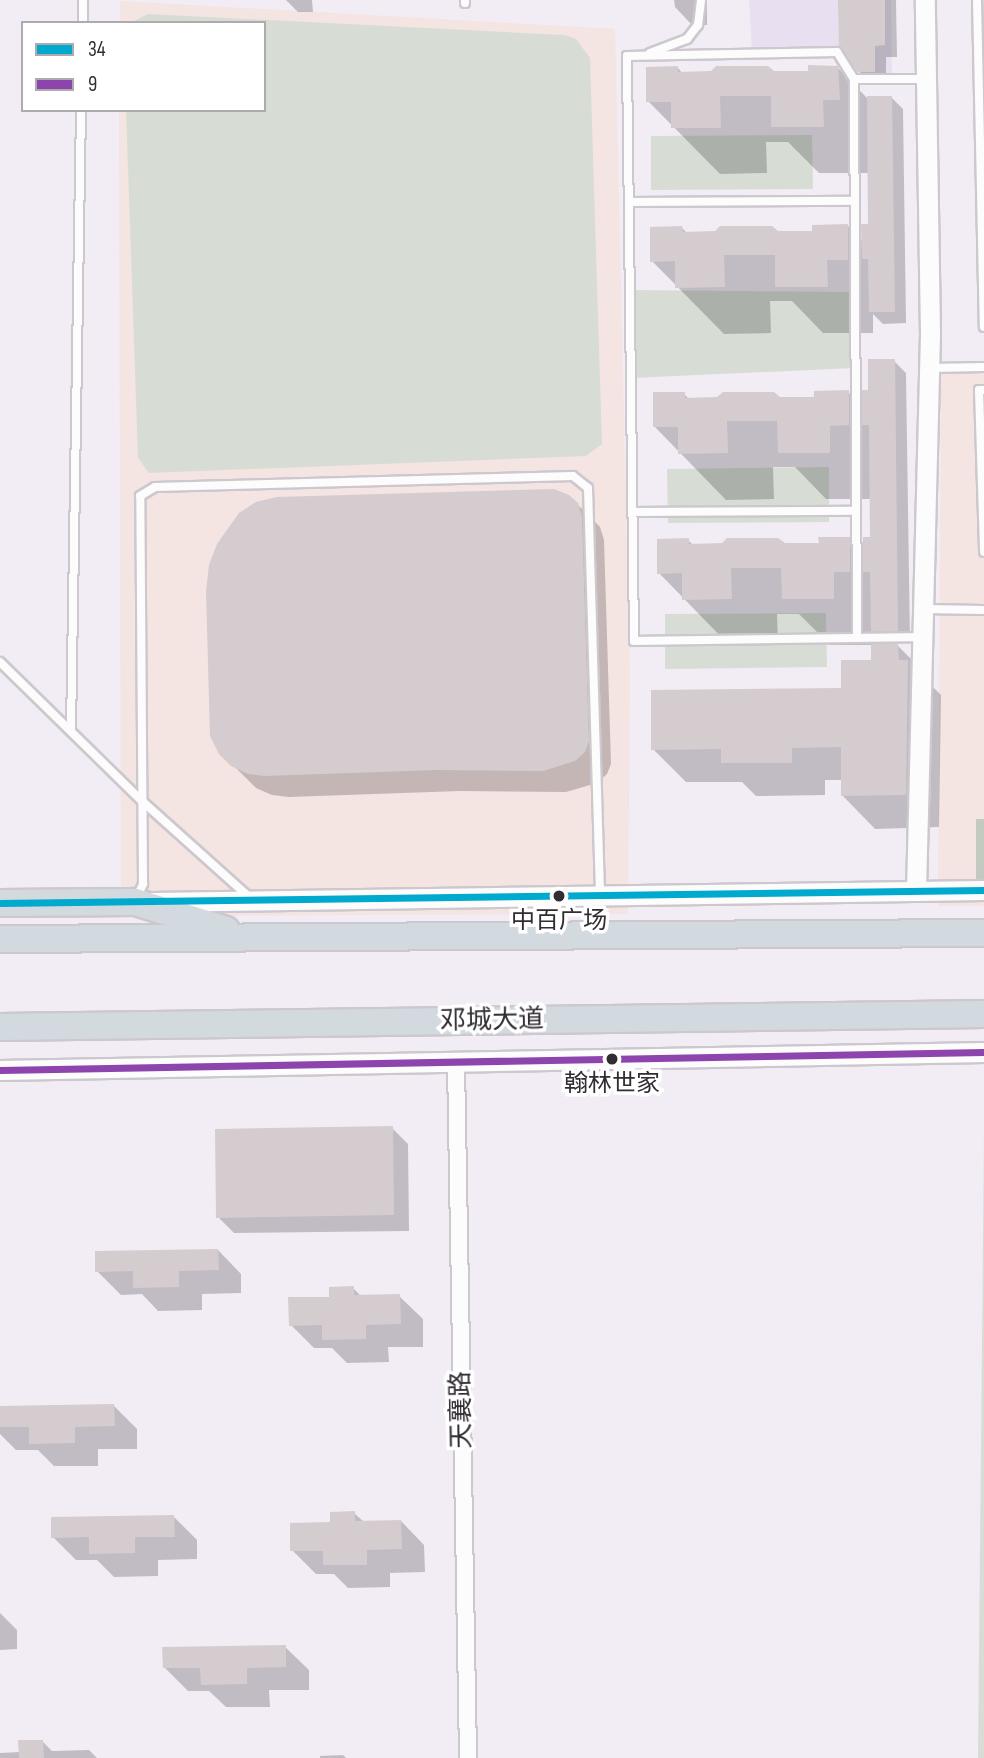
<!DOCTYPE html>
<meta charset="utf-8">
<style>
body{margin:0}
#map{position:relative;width:984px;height:1758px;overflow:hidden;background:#f2ecf4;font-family:"Sofia Sans Condensed","Noto Sans SC",sans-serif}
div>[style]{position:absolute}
.commercial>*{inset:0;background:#f4e4e2}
.education>*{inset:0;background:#e8e0f0}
.green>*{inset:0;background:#d7ddd5}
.forest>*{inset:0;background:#c3cbc0}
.shadow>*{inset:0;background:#0003}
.building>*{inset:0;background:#d5cccf}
.roads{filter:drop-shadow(2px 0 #ccc8ce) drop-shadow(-2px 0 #ccc8ce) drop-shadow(0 2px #ccc8ce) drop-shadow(0 -2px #ccc8ce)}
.service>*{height:8px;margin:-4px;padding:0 4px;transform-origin:4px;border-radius:4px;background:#fdfcfd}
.minor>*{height:16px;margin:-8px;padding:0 8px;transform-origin:8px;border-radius:8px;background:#fdfcfd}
.tertiary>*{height:19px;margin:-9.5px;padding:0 9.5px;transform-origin:9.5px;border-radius:9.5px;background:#fdfcfd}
.trunk>*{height:26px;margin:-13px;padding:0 13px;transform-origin:13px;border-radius:13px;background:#d2dae0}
.bus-1>*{height:7px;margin:-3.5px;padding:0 3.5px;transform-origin:3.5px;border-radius:3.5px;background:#00a9ce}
.bus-2>*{height:7px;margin:-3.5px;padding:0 3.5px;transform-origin:3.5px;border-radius:3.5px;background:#8e44ad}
.dots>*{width:19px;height:19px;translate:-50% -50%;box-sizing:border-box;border:4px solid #fff;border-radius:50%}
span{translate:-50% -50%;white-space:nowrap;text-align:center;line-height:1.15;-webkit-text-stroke:7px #fff;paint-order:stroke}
.bus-label{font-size:24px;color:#312d32}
.street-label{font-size:26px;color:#312d32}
.legend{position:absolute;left:21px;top:21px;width:245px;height:91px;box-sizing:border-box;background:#fff;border:2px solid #adabad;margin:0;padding:9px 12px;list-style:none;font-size:21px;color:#312d32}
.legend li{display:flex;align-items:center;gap:14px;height:35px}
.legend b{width:35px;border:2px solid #adabad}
</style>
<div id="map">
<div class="commercial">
<div style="clip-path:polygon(120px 1px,615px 29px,630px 672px,628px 914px,121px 916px,119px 110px,264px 110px,264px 23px,120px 23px)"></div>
<div style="clip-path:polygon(984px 367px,984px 906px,938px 906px,941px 368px)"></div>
</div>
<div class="education">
<div style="clip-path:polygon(749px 0,891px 0,892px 79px,854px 79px,837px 52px,752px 53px)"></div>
</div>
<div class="green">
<div style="clip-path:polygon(977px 0,984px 0,984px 327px)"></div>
<div style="clip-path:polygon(148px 14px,565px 35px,576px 39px,590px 58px,602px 444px,586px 456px,149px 473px,138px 458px,126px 110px,264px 110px,264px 23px,130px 23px)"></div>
<div style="clip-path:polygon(812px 135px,813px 189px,651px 190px,651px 136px)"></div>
<div style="clip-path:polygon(630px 290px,855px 292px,855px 368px,631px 378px)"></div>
<div style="clip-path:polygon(829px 467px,829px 522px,668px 523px,667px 469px)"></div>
<div style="clip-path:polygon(826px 613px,827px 667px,665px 669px,665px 614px)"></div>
<div style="clip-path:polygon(984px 1133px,984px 1758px,978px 1758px)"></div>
</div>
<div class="forest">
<div style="clip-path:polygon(976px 819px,984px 819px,984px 890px,976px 890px)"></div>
</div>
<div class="shadow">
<div style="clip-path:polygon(286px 0,312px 0,313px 12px,298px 12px)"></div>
<div style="clip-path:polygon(674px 0,707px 0,707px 25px,692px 25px,675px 7px)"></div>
<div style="clip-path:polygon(840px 0,896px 0,897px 57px,886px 57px,886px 84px,871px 84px,859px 71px)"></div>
<div style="clip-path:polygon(678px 68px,683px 74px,810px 72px,838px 68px,867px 98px,891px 97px,903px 109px,906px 323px,883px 324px,873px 314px,873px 333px,823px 333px,792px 301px,770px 301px,771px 333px,724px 334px,652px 261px,682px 228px,687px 233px,777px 233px,814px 232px,848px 226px,863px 242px,870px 226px,869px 173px,819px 173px,788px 142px,766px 142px,767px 173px,720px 174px,648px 101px)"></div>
<div style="clip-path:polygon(evenodd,894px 361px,906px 373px,910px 642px,894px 642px,931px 679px,931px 685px,941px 695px,939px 827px,875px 829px,842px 795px,842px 780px,825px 780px,825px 795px,756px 796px,742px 782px,686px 782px,653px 749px,843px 690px,873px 662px,873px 645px,830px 645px,799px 614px,777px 614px,778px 645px,730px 646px,659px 573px,688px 540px,694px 546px,821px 545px,849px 539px,865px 554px,872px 538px,871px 499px,826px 499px,795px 467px,773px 467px,774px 499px,726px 500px,655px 427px,684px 394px,689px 399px,780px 399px,816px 398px,848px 392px,864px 408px,870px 392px,894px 361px,880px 638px,888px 646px,880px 646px,880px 638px)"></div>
<div style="clip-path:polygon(577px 504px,600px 527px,604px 540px,611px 764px,607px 774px,597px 783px,566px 792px,460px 791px,289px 797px,272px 795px,256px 788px,221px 753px)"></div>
<div style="clip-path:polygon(392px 1128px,408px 1144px,409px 1231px,234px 1233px,218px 1217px)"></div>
<div style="clip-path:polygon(218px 1250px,241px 1274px,241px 1293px,202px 1294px,202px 1310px,158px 1311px,142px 1294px,121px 1295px,97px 1271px)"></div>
<div style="clip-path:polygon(353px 1288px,362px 1297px,399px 1296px,423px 1319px,423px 1347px,388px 1347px,389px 1362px,347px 1363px,332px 1348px,314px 1348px,291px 1325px)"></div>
<div style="clip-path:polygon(114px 1406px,137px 1429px,137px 1449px,98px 1449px,98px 1466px,54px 1466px,38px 1450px,16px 1450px,0 1434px,0 1408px)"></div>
<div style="clip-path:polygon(354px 1513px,364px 1522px,401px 1521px,424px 1545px,425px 1572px,390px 1573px,390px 1587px,348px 1588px,334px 1574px,316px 1574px,292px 1550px)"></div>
<div style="clip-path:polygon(173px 1516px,197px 1540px,197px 1559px,158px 1560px,158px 1576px,114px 1577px,97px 1560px,76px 1560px,53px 1537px)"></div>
<div style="clip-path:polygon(0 1613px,17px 1630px,17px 1649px,0 1650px)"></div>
<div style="clip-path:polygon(285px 1647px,309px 1670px,309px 1690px,269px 1690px,270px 1707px,226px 1707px,209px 1691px,188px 1691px,165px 1668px)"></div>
<div style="clip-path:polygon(43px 1742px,52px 1751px,89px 1750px,97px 1758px,0 1758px,0 1753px,20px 1752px)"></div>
<div style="clip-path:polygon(343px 1755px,346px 1758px,320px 1758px,320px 1756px)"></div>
</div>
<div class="building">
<div style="clip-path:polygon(838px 0,885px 0,885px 45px,875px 46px,875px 72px,858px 72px,839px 46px)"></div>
<div style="clip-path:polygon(808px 65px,838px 66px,840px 100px,823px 100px,824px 127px,771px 127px,771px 96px,720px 96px,721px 128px,671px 128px,671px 102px,646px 102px,646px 67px,678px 66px,678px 72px,711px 71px,716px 66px,768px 66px,774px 71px,808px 71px)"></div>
<div style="clip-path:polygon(867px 96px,892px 96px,895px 312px,869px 312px,868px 259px,862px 259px,861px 224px,868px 224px)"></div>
<div style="clip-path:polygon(848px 224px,848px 260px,827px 260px,828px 287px,775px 287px,775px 255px,724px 255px,725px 287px,675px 288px,675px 261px,650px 262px,650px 227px,682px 226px,683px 232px,715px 231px,720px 226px,772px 226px,778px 231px,812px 231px,812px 225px)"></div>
<div style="clip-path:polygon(868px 359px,895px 359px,898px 631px,871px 631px,870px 572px,863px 572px,863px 537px,870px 537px,869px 425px,862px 425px,862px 390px,868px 390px)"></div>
<div style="clip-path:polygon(849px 390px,849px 425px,830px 426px,830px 453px,778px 453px,777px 421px,727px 421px,728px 453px,678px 454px,678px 427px,653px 427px,653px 392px,685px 392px,685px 398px,717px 397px,723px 392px,774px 392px,780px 397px,814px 397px,814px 391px)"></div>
<div style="clip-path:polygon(554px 489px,569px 495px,578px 503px,582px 517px,589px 741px,585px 752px,575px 761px,543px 771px,436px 770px,265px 776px,248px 774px,231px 766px,219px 754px,210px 736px,206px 591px,209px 565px,217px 544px,239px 513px,256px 502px,277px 497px)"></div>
<div style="clip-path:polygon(818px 537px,850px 537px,850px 572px,834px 572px,834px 599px,782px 599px,781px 568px,731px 568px,732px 599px,682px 600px,682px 573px,657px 574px,657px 539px,689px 538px,689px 544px,722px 543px,727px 538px,778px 538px,785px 543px,819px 543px)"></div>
<div style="clip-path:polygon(871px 644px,898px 644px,899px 660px,908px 660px,906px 795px,841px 796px,841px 747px,792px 748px,792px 763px,721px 763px,721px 749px,651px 750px,651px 690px,841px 688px,841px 660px,871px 660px)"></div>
<div style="clip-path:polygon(393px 1126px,394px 1215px,216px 1218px,215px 1129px)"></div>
<div style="clip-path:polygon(218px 1249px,219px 1270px,179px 1271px,179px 1287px,133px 1288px,133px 1271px,95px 1272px,95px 1251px)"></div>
<div style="clip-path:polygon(354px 1286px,354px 1295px,400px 1294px,401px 1324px,366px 1325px,366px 1339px,322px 1340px,322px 1325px,289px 1326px,288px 1297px,329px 1297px,329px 1287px)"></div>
<div style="clip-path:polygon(114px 1404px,115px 1426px,75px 1427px,75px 1443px,29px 1444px,29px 1427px,0 1427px,0 1406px)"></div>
<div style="clip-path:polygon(355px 1511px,355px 1521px,401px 1520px,402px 1549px,367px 1550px,367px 1565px,323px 1565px,323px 1551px,290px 1551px,290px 1523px,330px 1522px,330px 1512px)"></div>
<div style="clip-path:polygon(174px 1515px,175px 1537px,135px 1537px,135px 1553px,89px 1554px,89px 1537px,51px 1538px,51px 1517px)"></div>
<div style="clip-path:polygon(286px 1645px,286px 1667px,247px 1668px,247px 1684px,201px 1685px,200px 1668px,163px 1668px,162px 1647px)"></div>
<div style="clip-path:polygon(18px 1740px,43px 1740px,44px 1758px,19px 1758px)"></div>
</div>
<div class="roads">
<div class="service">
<div style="left:465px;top:0;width:3px;rotate:90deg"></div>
<div style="left:977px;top:0;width:327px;rotate:88.8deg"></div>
<div style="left:83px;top:23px;width:23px;rotate:-90deg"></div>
<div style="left:650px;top:53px;width:40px;rotate:-21deg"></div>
<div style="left:687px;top:39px;width:18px;rotate:-52deg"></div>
<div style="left:698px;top:25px;width:25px;rotate:-83deg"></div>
<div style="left:854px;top:79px;width:559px;rotate:89.69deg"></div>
<div style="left:629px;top:202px;width:226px;rotate:-0.3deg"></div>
<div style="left:931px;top:368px;width:53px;rotate:-1.1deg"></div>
<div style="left:984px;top:390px;width:5px;rotate:180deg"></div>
<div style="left:979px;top:390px;width:162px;rotate:88.2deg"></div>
<div style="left:633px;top:512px;width:223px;rotate:-0.3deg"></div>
<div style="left:924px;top:609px;width:60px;rotate:1deg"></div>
<div style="left:923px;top:637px;width:289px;rotate:179.2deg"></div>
<div style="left:634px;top:641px;width:585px;rotate:-90.69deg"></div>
<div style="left:627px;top:56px;width:210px;rotate:-1.1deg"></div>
<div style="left:837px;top:52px;width:32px;rotate:58deg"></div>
<div style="left:854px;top:79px;width:71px"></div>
<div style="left:0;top:662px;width:199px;rotate:44.4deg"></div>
<div style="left:142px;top:801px;width:145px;rotate:41.9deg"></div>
<div style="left:71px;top:731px;width:621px;rotate:-89.08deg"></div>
<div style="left:136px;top:899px;width:17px;rotate:-65deg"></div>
<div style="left:143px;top:884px;width:388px;rotate:-90.4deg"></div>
<div style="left:140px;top:496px;width:17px;rotate:-31deg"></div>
<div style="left:155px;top:487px;width:418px;rotate:-1.5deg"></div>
<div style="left:573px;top:476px;width:19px;rotate:39deg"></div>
<div style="left:588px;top:488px;width:407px;rotate:88.3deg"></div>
</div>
<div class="minor">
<div style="left:456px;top:1062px;width:696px;rotate:89.01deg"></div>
</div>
<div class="tertiary">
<div style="left:916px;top:891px;width:558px;rotate:-88.56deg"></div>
<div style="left:930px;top:333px;width:333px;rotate:-90.9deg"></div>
<div style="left:152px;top:902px;width:832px;rotate:-0.83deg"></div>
<div style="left:0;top:1070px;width:984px;rotate:-1.05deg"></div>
</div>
<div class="trunk">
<div style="left:0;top:903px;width:135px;rotate:-0.4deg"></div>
<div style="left:135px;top:902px;width:95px;rotate:17.1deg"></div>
<div style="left:0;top:939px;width:984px;rotate:-0.35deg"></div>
<div style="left:0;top:1027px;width:984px;rotate:-0.76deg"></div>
</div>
</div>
<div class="bus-1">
<div style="left:0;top:903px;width:984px;rotate:-0.76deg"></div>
</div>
<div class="bus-2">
<div style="left:0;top:1070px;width:984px;rotate:-1.05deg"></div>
</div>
<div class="dots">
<div style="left:559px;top:896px;background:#312d32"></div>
<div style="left:612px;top:1059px;background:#312d32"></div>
</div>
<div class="bus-label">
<span style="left:559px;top:921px">中百广场</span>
<span style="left:612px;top:1084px">翰林世家</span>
</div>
<div class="street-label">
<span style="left:492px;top:1021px;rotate:-1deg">邓城大道</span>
<span style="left:462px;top:1410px;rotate:-91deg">天襄路</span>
</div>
<ul class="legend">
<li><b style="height:9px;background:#00a9ce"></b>34</li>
<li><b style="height:9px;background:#8e44ad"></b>9</li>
</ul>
</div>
